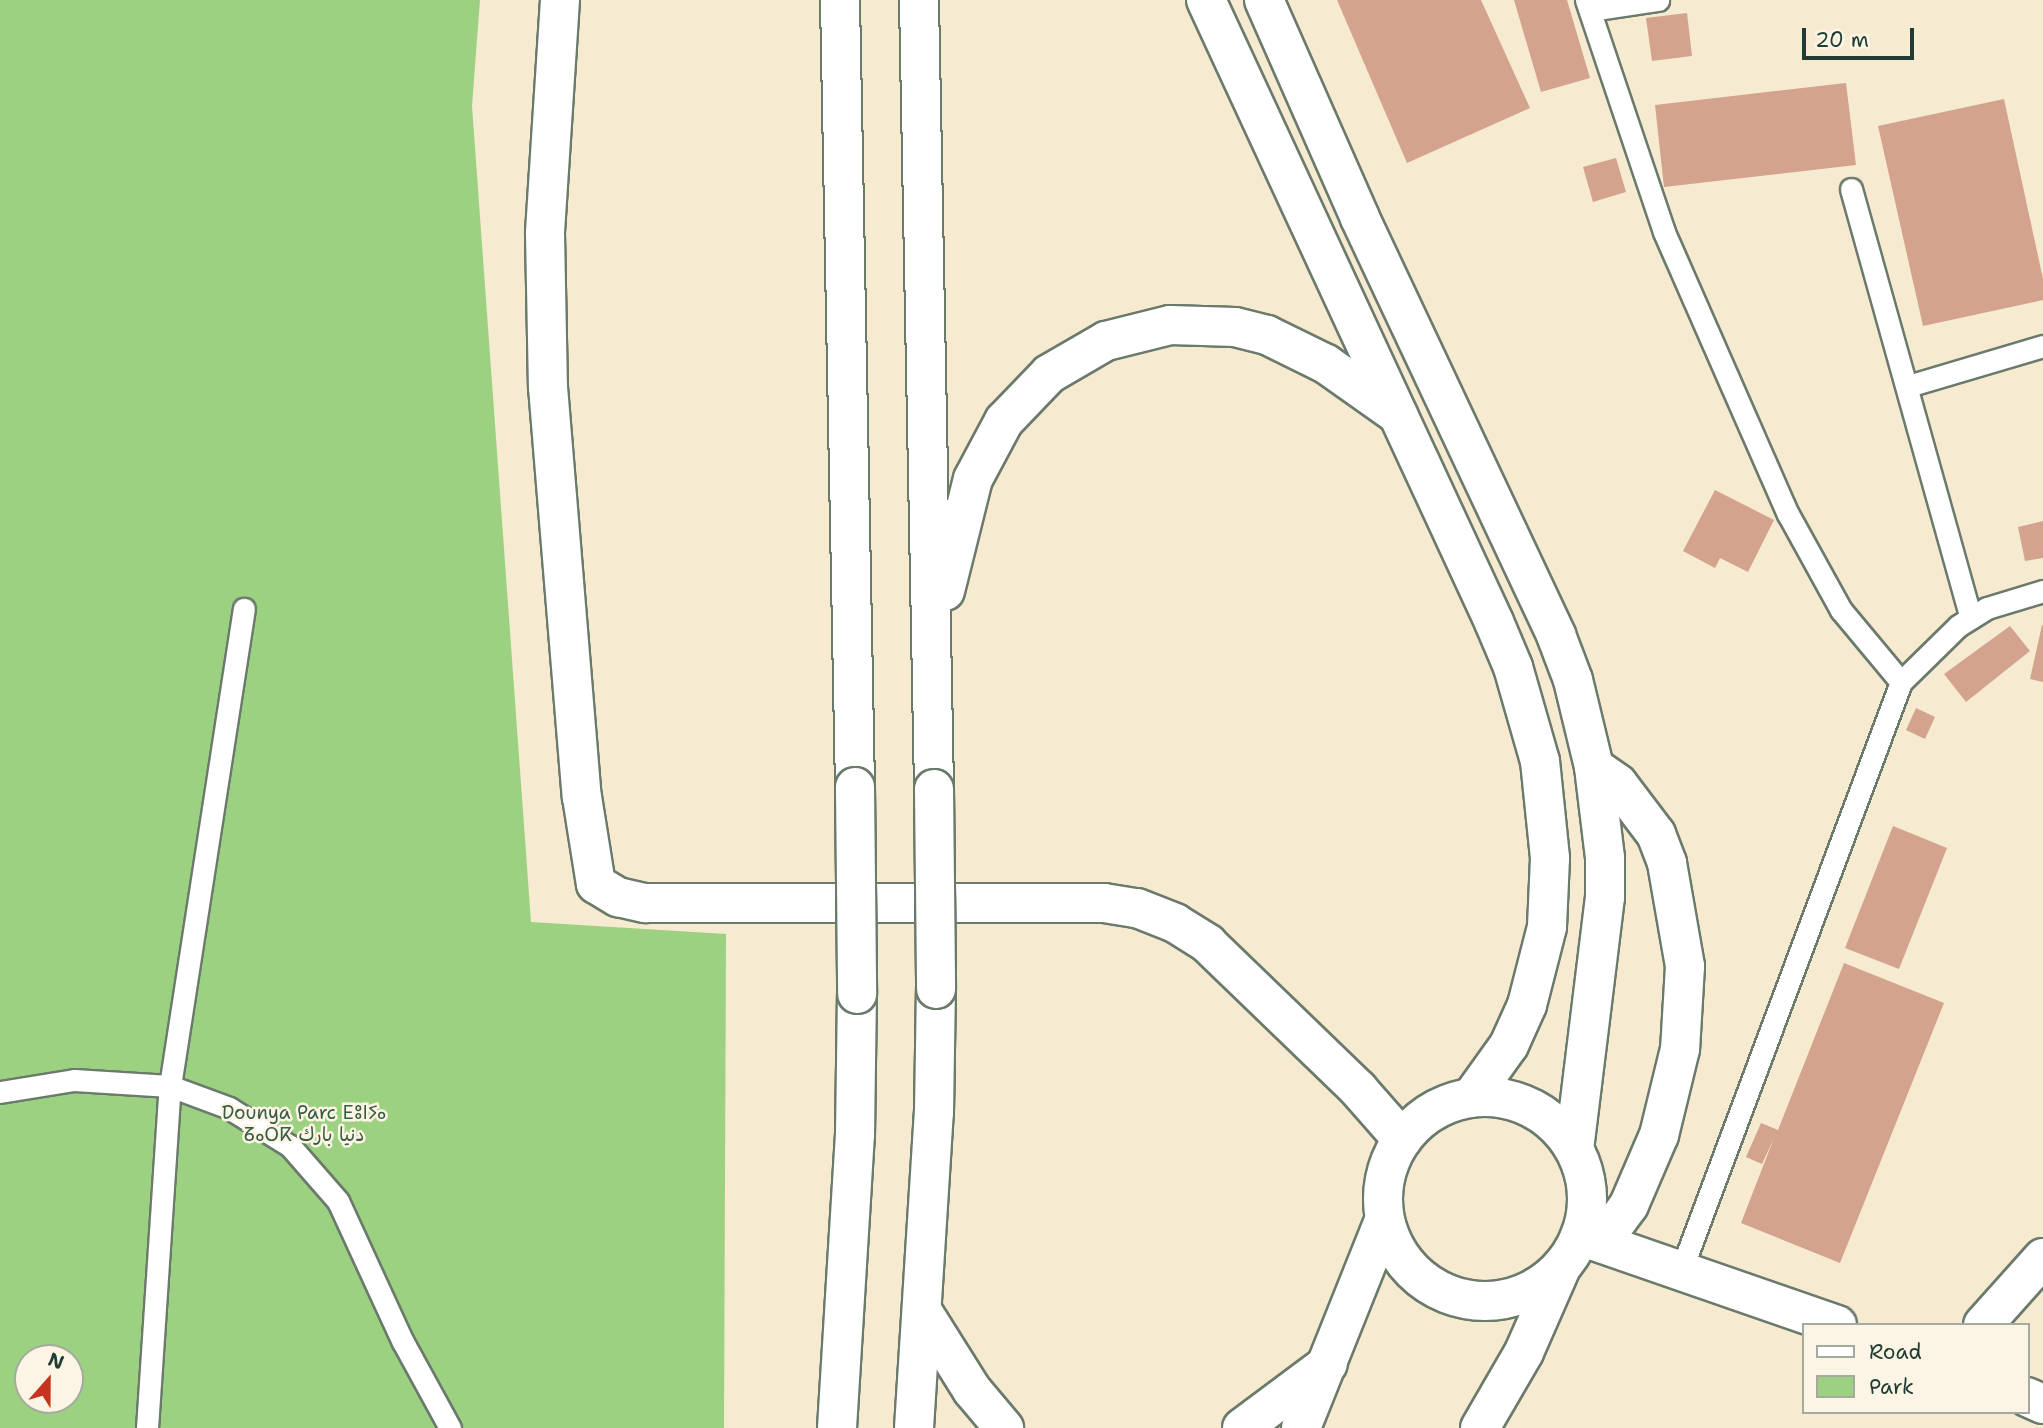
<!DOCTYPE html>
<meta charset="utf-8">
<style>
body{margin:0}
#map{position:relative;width:2043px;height:1428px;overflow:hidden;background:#f6ead1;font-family:"Shantell Sans","Playpen Sans Arabic","Noto Sans Tifinagh",sans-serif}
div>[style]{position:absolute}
.green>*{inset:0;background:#9dd182}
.building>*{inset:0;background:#d3a38e}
.roads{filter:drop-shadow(2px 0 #6a7a6b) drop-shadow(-2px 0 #6a7a6b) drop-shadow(0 2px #6a7a6b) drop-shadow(0 -2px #6a7a6b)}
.lane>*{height:21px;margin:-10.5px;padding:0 10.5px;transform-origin:10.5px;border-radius:10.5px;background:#fff}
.street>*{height:38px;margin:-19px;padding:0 19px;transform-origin:19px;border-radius:19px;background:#fff}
.secondary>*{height:38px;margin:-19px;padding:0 19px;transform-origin:19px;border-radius:19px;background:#fff}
.secondary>.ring{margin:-19px;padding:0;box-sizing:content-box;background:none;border:38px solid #fff;border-radius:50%}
.highway>*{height:38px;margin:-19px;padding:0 19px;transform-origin:19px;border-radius:19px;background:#fff}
.bridges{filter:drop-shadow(2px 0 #6a7a6b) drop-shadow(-2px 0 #6a7a6b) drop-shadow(0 2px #6a7a6b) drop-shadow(0 -2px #6a7a6b)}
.highway-bridge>*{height:38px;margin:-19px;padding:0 19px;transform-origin:19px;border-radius:19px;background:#fff}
span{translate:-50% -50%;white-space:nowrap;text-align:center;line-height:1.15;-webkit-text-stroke:5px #fcf5e5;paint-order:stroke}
.park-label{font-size:19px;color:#385b44}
.legend{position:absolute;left:1802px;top:1323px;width:228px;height:91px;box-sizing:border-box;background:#fcf5e5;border:2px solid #a4ab9e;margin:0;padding:9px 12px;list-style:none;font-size:21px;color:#1f3d34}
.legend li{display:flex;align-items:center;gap:14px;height:35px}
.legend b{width:35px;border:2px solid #a4ab9e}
.north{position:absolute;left:14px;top:1344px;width:70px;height:70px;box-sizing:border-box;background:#fcf5e5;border:2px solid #a4ab9e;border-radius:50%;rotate:21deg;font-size:19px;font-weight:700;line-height:28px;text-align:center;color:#1f3d34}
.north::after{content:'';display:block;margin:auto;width:24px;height:32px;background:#c8321e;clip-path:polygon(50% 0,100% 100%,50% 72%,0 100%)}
.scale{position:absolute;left:1802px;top:28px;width:112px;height:32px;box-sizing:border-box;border:4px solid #1f3d34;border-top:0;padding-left:9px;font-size:21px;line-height:24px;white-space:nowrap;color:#1f3d34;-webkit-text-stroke:5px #fcf5e5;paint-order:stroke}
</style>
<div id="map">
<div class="green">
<div style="clip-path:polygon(evenodd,0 0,480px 0,472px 106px,531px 922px,726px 934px,724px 1428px,0 1428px,0 0,28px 1358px,70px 1358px,70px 1400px,28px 1400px,28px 1358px)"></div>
</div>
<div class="building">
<div style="clip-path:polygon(1337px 0,1481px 0,1530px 108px,1407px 163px)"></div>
<div style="clip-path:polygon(1514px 0,1567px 0,1590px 78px,1541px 92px)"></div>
<div style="clip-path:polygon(1687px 13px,1692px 56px,1652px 61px,1646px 18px)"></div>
<div style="clip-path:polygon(1846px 83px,1856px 165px,1664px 187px,1655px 105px)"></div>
<div style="clip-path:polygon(2004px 99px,2043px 279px,2043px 300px,1923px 326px,1878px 126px)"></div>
<div style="clip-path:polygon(1616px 158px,1626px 192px,1593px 202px,1583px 167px)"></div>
<div style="clip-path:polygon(1715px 490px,1774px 520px,1748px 572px,1720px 558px,1715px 568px,1683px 551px)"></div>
<div style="clip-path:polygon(2043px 521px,2043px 558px,2025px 561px,2018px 527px)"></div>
<div style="clip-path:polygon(2042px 625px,2043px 625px,2043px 682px,2030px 679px)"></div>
<div style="clip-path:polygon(2010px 626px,2030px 651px,1966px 702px,1944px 674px)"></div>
<div style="clip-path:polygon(1916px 708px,1935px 717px,1925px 739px,1906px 730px)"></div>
<div style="clip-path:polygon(1893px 826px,1947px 848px,1899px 969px,1845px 948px)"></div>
<div style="clip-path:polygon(1844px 963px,1944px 1003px,1840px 1263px,1741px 1223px,1774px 1138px,1762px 1164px,1746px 1157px,1761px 1123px,1778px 1130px)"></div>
</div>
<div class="roads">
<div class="lane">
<div style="left:1586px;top:0;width:245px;rotate:71.4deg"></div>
<div style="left:1664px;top:232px;width:308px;rotate:66.3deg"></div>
<div style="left:1788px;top:514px;width:110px;rotate:61.1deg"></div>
<div style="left:1841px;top:610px;width:94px;rotate:50.2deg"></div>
<div style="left:1590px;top:10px;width:69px;rotate:-8.4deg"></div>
<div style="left:1851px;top:189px;width:445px;rotate:74.4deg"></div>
<div style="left:1908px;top:386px;width:141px;rotate:-16.5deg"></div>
<div style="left:0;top:1092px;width:75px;rotate:-9.2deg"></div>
<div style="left:74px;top:1080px;width:96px;rotate:3.6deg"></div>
<div style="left:170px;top:1086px;width:63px;rotate:20.4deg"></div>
<div style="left:229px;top:1108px;width:72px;rotate:31.9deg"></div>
<div style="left:290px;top:1146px;width:73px;rotate:48.9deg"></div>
<div style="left:338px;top:1201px;width:155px;rotate:65.3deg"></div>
<div style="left:403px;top:1342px;width:98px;rotate:61.3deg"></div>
<div style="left:1682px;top:1268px;width:626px;rotate:-69.51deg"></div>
<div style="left:1901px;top:682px;width:80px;rotate:-44.5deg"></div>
<div style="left:1958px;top:626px;width:34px;rotate:-32deg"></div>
<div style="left:1987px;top:608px;width:59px;rotate:-16.9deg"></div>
<div style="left:147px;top:1428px;width:343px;rotate:-86.2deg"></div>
<div style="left:170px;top:1086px;width:483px;rotate:-81.2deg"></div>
</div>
<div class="street">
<div style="left:1580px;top:1236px;width:272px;rotate:19.1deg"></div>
<div style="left:1983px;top:1325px;width:90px;rotate:-48.2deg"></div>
<div style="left:2027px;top:1397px;width:17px;rotate:24deg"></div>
</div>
<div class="secondary">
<div style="left:1206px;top:0;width:685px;rotate:65.15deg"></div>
<div style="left:1494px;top:622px;width:49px;rotate:67.1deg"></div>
<div style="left:1513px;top:667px;width:98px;rotate:74deg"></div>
<div style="left:1540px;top:761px;width:98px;rotate:84.1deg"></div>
<div style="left:1550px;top:858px;width:69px;rotate:92.5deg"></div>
<div style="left:1547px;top:927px;width:81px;rotate:104.4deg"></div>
<div style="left:1527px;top:1005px;width:44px;rotate:114.2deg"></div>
<div style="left:1509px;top:1045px;width:65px;rotate:125.6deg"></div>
<div style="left:1264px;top:0;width:238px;rotate:66.2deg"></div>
<div style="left:1360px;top:218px;width:461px;rotate:64.8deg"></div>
<div style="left:1556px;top:635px;width:48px;rotate:69.3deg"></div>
<div style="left:1573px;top:680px;width:89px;rotate:76.4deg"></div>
<div style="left:1594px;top:767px;width:92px;rotate:83.1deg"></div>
<div style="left:1605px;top:858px;width:39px;rotate:90deg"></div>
<div style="left:1605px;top:897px;width:253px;rotate:97deg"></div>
<div style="left:1594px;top:767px;width:29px;rotate:35deg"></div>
<div style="left:1618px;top:784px;width:63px;rotate:52.8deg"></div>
<div style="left:1656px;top:834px;width:31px;rotate:69deg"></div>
<div style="left:1667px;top:863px;width:105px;rotate:80.1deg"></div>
<div style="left:1685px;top:966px;width:83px;rotate:93.4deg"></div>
<div style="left:1680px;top:1049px;width:89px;rotate:103.7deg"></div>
<div style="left:1659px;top:1135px;width:76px;rotate:113.2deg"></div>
<div style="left:1629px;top:1205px;width:47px;rotate:126.4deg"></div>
<div class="ring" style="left:1383px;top:1097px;width:166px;height:166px"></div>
<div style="left:1301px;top:1428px;width:223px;rotate:-68.2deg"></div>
<div style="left:1480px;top:1428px;width:88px;rotate:-59.9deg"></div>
<div style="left:1524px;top:1352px;width:90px;rotate:-66.3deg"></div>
</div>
<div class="highway">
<div style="left:560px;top:0;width:234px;rotate:93.7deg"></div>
<div style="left:545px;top:234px;width:153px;rotate:88.9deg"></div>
<div style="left:548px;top:387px;width:411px;rotate:85.3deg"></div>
<div style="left:582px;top:797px;width:88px;rotate:80.9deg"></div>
<div style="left:596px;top:884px;width:26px;rotate:31deg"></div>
<div style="left:618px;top:897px;width:28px;rotate:13deg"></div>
<div style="left:645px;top:903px;width:459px"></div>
<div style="left:1104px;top:903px;width:33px;rotate:9deg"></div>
<div style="left:1137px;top:908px;width:41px;rotate:21.5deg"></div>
<div style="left:1175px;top:923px;width:39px;rotate:32deg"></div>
<div style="left:1208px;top:944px;width:209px;rotate:44deg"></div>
<div style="left:1358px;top:1089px;width:67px;rotate:48.7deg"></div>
<div style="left:840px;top:0;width:787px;rotate:88.91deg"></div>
<div style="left:919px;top:0;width:789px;rotate:88.91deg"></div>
<div style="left:945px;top:591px;width:115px;rotate:-76deg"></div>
<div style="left:973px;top:479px;width:66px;rotate:-61.9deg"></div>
<div style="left:1004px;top:421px;width:65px;rotate:-46.2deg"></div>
<div style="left:1049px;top:374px;width:66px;rotate:-30.1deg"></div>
<div style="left:1106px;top:341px;width:66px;rotate:-14deg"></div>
<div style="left:1170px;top:325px;width:65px;rotate:1.8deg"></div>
<div style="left:1235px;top:327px;width:33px;rotate:14deg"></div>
<div style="left:1267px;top:335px;width:66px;rotate:26.2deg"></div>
<div style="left:1326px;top:364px;width:88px;rotate:35.3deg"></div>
<div style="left:923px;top:1312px;width:92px;rotate:57.9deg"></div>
<div style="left:972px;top:1390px;width:50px;rotate:49.9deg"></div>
<div style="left:837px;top:1428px;width:294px;rotate:-86.5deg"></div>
<div style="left:855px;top:1135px;width:141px;rotate:-89.2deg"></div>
<div style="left:914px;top:1428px;width:316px;rotate:-86.4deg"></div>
<div style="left:934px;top:1113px;width:124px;rotate:-89.1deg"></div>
<div style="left:1242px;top:1428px;width:107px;rotate:-36.7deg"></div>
</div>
</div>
<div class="bridges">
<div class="highway-bridge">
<div style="left:855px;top:787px;width:207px;rotate:89.4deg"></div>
<div style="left:934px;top:789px;width:200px;rotate:89.4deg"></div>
</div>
</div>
<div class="park-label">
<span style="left:304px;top:1124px">Dounya Parc ⴹⵓⵏⵢⴰ<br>ⵒⴰⵔⴽ دنيا بارك</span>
</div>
<ul class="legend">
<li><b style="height:9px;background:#fff"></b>Road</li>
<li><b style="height:19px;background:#9dd182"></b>Park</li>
</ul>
<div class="north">N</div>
<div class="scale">20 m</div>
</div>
